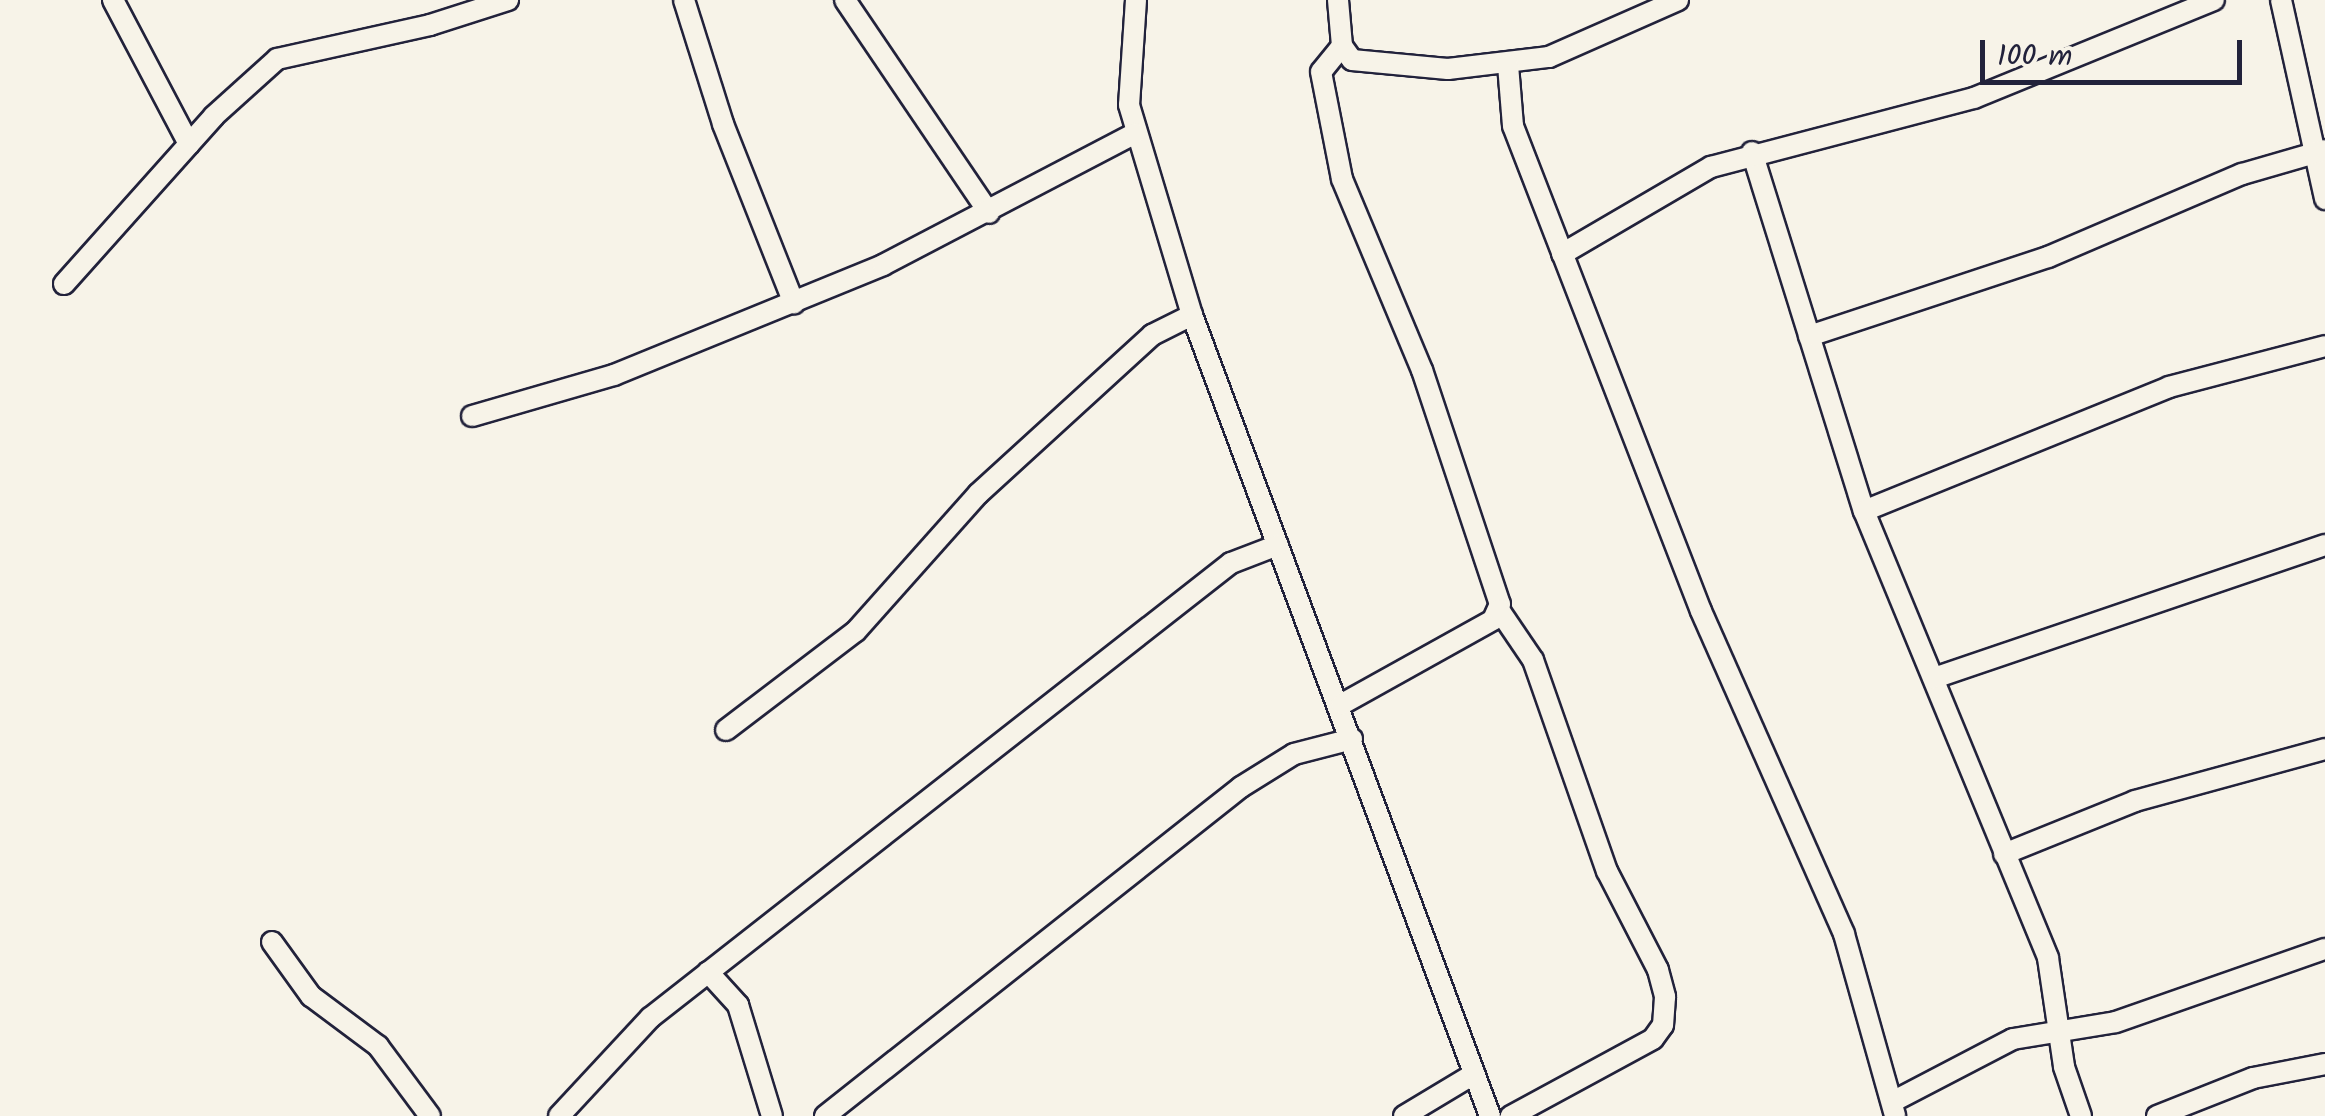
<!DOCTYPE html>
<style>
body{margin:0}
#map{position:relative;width:2325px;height:1116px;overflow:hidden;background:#f7f3e8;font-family:Kalam,sans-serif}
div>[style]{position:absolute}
.roads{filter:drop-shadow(2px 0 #22223b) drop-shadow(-2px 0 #22223b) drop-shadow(0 2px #22223b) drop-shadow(0 -2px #22223b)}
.minor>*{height:20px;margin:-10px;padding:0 10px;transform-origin:10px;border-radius:10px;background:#f7f3e8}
span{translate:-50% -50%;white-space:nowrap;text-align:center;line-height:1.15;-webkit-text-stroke:9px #f7f3e8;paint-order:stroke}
.scale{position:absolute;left:1980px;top:40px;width:262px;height:45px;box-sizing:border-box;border:5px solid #22223b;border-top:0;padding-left:12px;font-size:30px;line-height:35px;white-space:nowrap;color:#22223b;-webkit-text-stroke:8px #f7f3e8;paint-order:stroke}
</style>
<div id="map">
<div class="roads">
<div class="minor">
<div style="left:113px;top:0;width:163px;rotate:62.2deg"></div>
<div style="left:684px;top:0;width:130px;rotate:72.5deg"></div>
<div style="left:723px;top:124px;width:193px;rotate:68.4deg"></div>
<div style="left:845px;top:0;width:257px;rotate:55.9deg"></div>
<div style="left:1136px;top:0;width:105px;rotate:93.8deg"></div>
<div style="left:1129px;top:105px;width:219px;rotate:73.3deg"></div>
<div style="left:1192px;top:315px;width:855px;rotate:69.59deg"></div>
<div style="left:1338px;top:0;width:46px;rotate:85deg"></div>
<div style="left:1342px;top:46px;width:17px;rotate:54deg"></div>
<div style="left:1352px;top:60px;width:96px;rotate:5.4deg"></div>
<div style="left:1448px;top:69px;width:102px;rotate:-6.8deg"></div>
<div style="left:1549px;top:57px;width:141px;rotate:-23.8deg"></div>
<div style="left:2281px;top:0;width:204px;rotate:77.5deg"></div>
<div style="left:1342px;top:46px;width:33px;rotate:129deg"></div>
<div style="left:1321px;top:72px;width:109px;rotate:78.9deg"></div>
<div style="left:1342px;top:179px;width:207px;rotate:67.3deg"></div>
<div style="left:1422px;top:370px;width:247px;rotate:71.6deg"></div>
<div style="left:1500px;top:604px;width:17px;rotate:114deg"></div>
<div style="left:1493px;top:620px;width:173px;rotate:150.9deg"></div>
<div style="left:1508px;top:65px;width:61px;rotate:85.3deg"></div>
<div style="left:1513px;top:126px;width:520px;rotate:68.81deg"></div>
<div style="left:1701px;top:611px;width:353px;rotate:66.1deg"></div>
<div style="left:1844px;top:934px;width:189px;rotate:74.3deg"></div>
<div style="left:1752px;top:152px;width:376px;rotate:72.7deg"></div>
<div style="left:1864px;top:511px;width:483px;rotate:67.6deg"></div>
<div style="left:2048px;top:958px;width:110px;rotate:81.6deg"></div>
<div style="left:2064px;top:1067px;width:52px;rotate:70.9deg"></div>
<div style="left:1562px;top:254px;width:173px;rotate:-30.3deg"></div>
<div style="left:1711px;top:167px;width:272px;rotate:-14.7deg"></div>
<div style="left:1974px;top:98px;width:259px;rotate:-22.2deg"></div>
<div style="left:64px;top:284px;width:225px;rotate:-48.2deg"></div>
<div style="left:214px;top:116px;width:85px;rotate:-42.1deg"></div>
<div style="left:277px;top:59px;width:157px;rotate:-12.5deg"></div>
<div style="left:430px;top:25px;width:82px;rotate:-17.8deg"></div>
<div style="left:1809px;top:336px;width:252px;rotate:-18.3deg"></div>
<div style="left:2048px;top:257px;width:211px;rotate:-23.2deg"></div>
<div style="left:2242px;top:174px;width:86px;rotate:-16.1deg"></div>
<div style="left:472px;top:416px;width:148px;rotate:-16.1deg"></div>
<div style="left:614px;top:375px;width:291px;rotate:-22.2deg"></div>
<div style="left:883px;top:265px;width:284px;rotate:-27.6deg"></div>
<div style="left:1864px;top:511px;width:329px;rotate:-22.1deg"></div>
<div style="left:2169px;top:387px;width:161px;rotate:-14.7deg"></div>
<div style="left:1499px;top:610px;width:60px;rotate:55.8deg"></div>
<div style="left:1533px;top:660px;width:224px;rotate:70.7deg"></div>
<div style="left:1607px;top:871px;width:111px;rotate:62.7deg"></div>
<div style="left:1658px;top:970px;width:28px;rotate:75deg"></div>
<div style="left:1665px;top:997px;width:28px;rotate:94deg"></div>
<div style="left:1663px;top:1025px;width:17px;rotate:126deg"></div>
<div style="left:1653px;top:1039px;width:162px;rotate:151.5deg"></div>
<div style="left:1934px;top:678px;width:413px;rotate:-18.8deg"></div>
<div style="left:726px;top:730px;width:163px;rotate:-37.3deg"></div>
<div style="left:856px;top:631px;width:183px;rotate:-48.3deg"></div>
<div style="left:978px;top:494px;width:236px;rotate:-42.4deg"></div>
<div style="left:1152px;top:335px;width:45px;rotate:-26.6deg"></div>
<div style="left:2004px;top:854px;width:141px;rotate:-22deg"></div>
<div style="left:2135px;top:801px;width:197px;rotate:-15.3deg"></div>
<div style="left:272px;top:942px;width:67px;rotate:54.2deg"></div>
<div style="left:311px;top:996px;width:84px;rotate:36.7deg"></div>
<div style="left:378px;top:1046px;width:87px;rotate:53.4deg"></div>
<div style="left:708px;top:972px;width:45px;rotate:47.7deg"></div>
<div style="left:738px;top:1005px;width:116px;rotate:73deg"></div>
<div style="left:1892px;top:1102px;width:136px;rotate:-27.5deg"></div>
<div style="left:2013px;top:1039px;width:104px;rotate:-9.4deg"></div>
<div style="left:2116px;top:1022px;width:221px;rotate:-19.3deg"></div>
<div style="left:559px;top:1116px;width:134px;rotate:-47.1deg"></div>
<div style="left:650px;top:1018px;width:738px;rotate:-38.07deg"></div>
<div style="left:1231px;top:563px;width:50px;rotate:-21deg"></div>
<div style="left:825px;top:1116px;width:530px;rotate:-38.34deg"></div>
<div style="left:1241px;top:787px;width:62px;rotate:-31.9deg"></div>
<div style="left:1294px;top:754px;width:60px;rotate:-14.5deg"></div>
<div style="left:1404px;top:1116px;width:82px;rotate:-31deg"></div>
<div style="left:2157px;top:1116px;width:103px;rotate:-21.6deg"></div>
<div style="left:2253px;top:1078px;width:73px;rotate:-11deg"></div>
</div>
</div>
<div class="scale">100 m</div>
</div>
